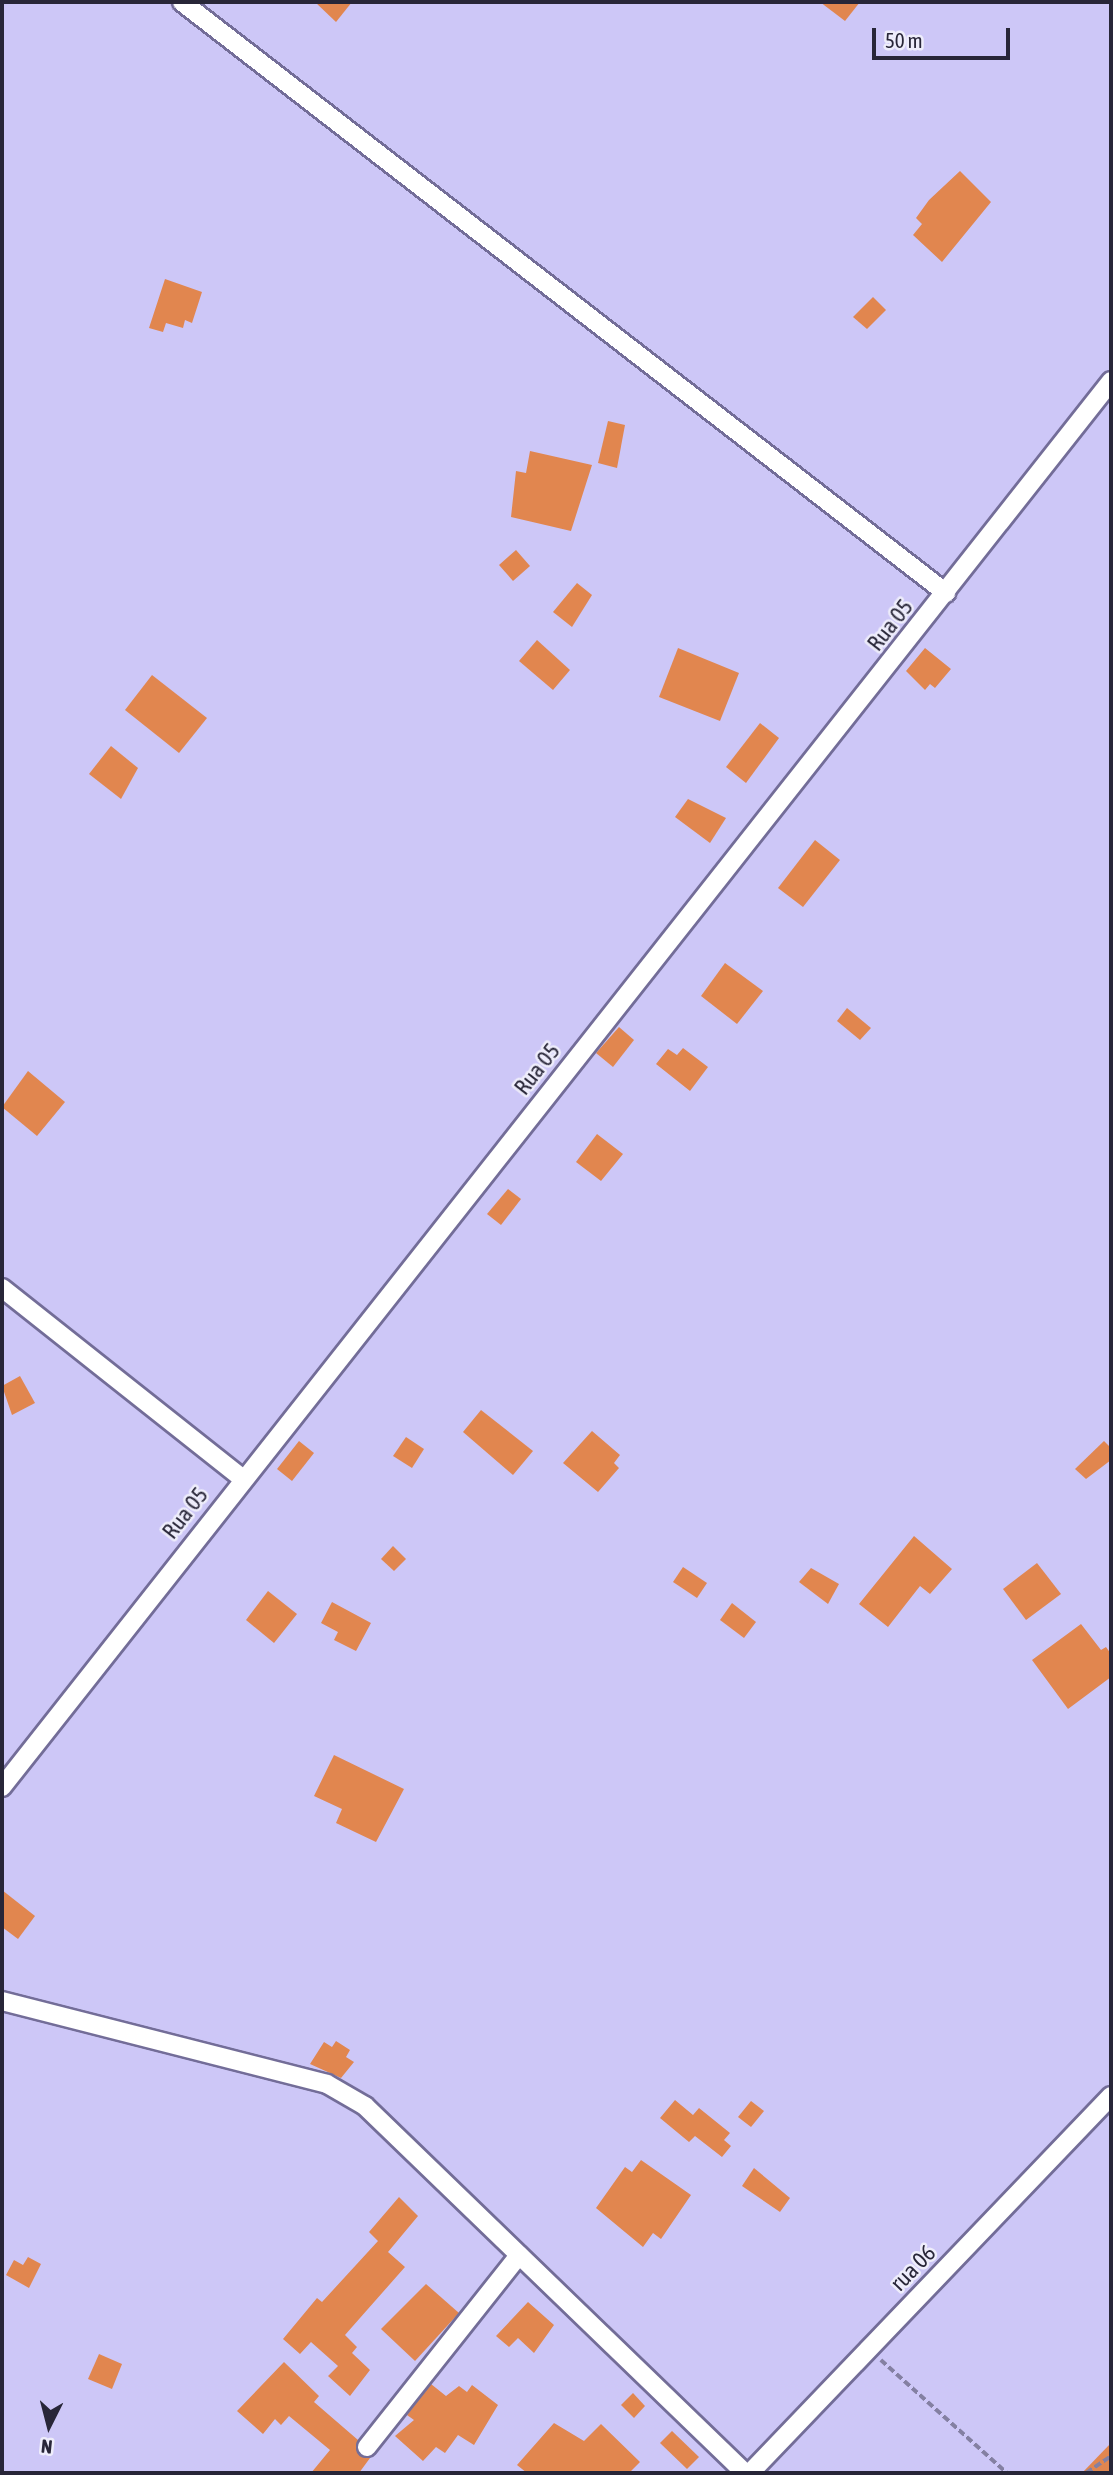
<!DOCTYPE html>
<style>
body{margin:0}
#map{position:relative;width:1113px;height:2475px;overflow:hidden;background:#cdc7f7;font-family:"Asap Condensed",sans-serif}
div>[style]{position:absolute}
.building>*{inset:0;background:#e1864f}
.path>*{height:3.5px;margin-top:-1.75px;transform-origin:0;background:repeating-linear-gradient(90deg,#8480a2 0 7px,transparent 0 10.5px)}
.roads{filter:drop-shadow(2px 0 #736d98) drop-shadow(-2px 0 #736d98) drop-shadow(0 2px #736d98) drop-shadow(0 -2px #736d98)}
.street>*{height:18px;margin:-9px;padding:0 9px;transform-origin:9px;border-radius:9px;background:#fff}
span{translate:-50% -50%;white-space:nowrap;text-align:center;line-height:1.15;-webkit-text-stroke:5px #eeedfb;paint-order:stroke}
.street-label{font-size:23px;color:#282638}
.frame{position:absolute;inset:0;border:4px solid #282638;pointer-events:none}
.north{position:absolute;left:14px;top:2391px;width:70px;height:70px;-webkit-text-stroke:5px #eeedfb;paint-order:stroke;rotate:186deg;font-size:19px;font-weight:700;line-height:28px;text-align:center;color:#282638}
.north::after{content:'';display:block;margin:auto;width:24px;height:32px;background:#282638;clip-path:polygon(50% 0,100% 100%,50% 72%,0 100%)}
.scale{position:absolute;left:872px;top:28px;width:138px;height:32px;box-sizing:border-box;border:4px solid #282638;border-top:0;padding-left:9px;font-size:21px;line-height:24px;white-space:nowrap;color:#282638;-webkit-text-stroke:5px #eeedfb;paint-order:stroke}
</style>
<div id="map">
<div class="building">
<div style="clip-path:polygon(315px 2px,352px 2px,336px 22px)"></div>
<div style="clip-path:polygon(820px 2px,860px 2px,845px 21px)"></div>
<div style="clip-path:polygon(960px 171px,991px 202px,942px 262px,913px 235px,922px 224px,916px 218px,929px 200px)"></div>
<div style="clip-path:polygon(165px 279px,202px 292px,192px 323px,185px 320px,183px 328px,166px 323px,163px 332px,149px 328px)"></div>
<div style="clip-path:polygon(873px 297px,886px 310px,867px 329px,853px 317px)"></div>
<div style="clip-path:polygon(608px 421px,625px 425px,617px 468px,598px 463px)"></div>
<div style="clip-path:polygon(530px 451px,592px 465px,571px 531px,511px 517px,516px 471px,526px 473px)"></div>
<div style="clip-path:polygon(516px 550px,530px 566px,513px 581px,499px 565px)"></div>
<div style="clip-path:polygon(577px 583px,592px 595px,572px 627px,553px 612px)"></div>
<div style="clip-path:polygon(537px 640px,570px 670px,553px 690px,519px 661px)"></div>
<div style="clip-path:polygon(678px 648px,739px 673px,720px 721px,659px 697px)"></div>
<div style="clip-path:polygon(925px 648px,951px 669px,935px 688px,930px 684px,925px 690px,906px 671px)"></div>
<div style="clip-path:polygon(152px 675px,207px 718px,179px 753px,125px 710px)"></div>
<div style="clip-path:polygon(760px 723px,779px 738px,746px 783px,726px 767px)"></div>
<div style="clip-path:polygon(111px 746px,138px 768px,121px 799px,89px 774px)"></div>
<div style="clip-path:polygon(688px 799px,726px 818px,710px 843px,675px 817px)"></div>
<div style="clip-path:polygon(815px 840px,840px 860px,803px 907px,778px 888px)"></div>
<div style="clip-path:polygon(725px 963px,763px 991px,737px 1024px,701px 996px)"></div>
<div style="clip-path:polygon(847px 1008px,871px 1028px,860px 1040px,837px 1021px)"></div>
<div style="clip-path:polygon(619px 1027px,634px 1040px,613px 1067px,596px 1053px)"></div>
<div style="clip-path:polygon(683px 1048px,708px 1067px,690px 1091px,656px 1064px,668px 1049px,677px 1055px)"></div>
<div style="clip-path:polygon(28px 1071px,65px 1102px,37px 1136px,2px 1107px)"></div>
<div style="clip-path:polygon(597px 1134px,623px 1154px,601px 1181px,576px 1162px)"></div>
<div style="clip-path:polygon(508px 1189px,521px 1199px,501px 1225px,487px 1214px)"></div>
<div style="clip-path:polygon(20px 1376px,35px 1403px,12px 1415px,2px 1386px)"></div>
<div style="clip-path:polygon(481px 1410px,533px 1451px,513px 1475px,463px 1432px)"></div>
<div style="clip-path:polygon(592px 1431px,620px 1455px,614px 1463px,619px 1468px,598px 1492px,563px 1463px)"></div>
<div style="clip-path:polygon(406px 1437px,424px 1449px,412px 1468px,393px 1456px)"></div>
<div style="clip-path:polygon(299px 1441px,314px 1453px,292px 1481px,277px 1469px)"></div>
<div style="clip-path:polygon(1104px 1441px,1111px 1448px,1111px 1460px,1086px 1479px,1075px 1469px)"></div>
<div style="clip-path:polygon(914px 1536px,952px 1569px,930px 1594px,920px 1586px,888px 1627px,859px 1604px)"></div>
<div style="clip-path:polygon(393px 1546px,406px 1559px,394px 1571px,381px 1559px)"></div>
<div style="clip-path:polygon(1037px 1563px,1061px 1594px,1026px 1620px,1003px 1589px)"></div>
<div style="clip-path:polygon(683px 1567px,707px 1583px,697px 1598px,673px 1582px)"></div>
<div style="clip-path:polygon(811px 1568px,839px 1584px,828px 1604px,799px 1582px)"></div>
<div style="clip-path:polygon(268px 1591px,297px 1614px,274px 1643px,246px 1620px)"></div>
<div style="clip-path:polygon(332px 1602px,371px 1623px,356px 1651px,334px 1640px,338px 1632px,321px 1623px)"></div>
<div style="clip-path:polygon(732px 1603px,756px 1622px,744px 1638px,720px 1620px)"></div>
<div style="clip-path:polygon(1081px 1624px,1101px 1650px,1106px 1647px,1111px 1654px,1111px 1677px,1068px 1709px,1032px 1660px)"></div>
<div style="clip-path:polygon(334px 1755px,404px 1789px,376px 1842px,336px 1823px,342px 1809px,314px 1796px)"></div>
<div style="clip-path:polygon(2px 1890px,35px 1916px,18px 1939px,2px 1927px)"></div>
<div style="clip-path:polygon(336px 2041px,350px 2050px,346px 2057px,354px 2062px,341px 2078px,310px 2064px,324px 2042px,332px 2047px)"></div>
<div style="clip-path:polygon(675px 2100px,693px 2115px,699px 2108px,730px 2133px,724px 2140px,731px 2146px,722px 2157px,695px 2136px,689px 2142px,660px 2118px)"></div>
<div style="clip-path:polygon(751px 2101px,764px 2111px,751px 2127px,738px 2117px)"></div>
<div style="clip-path:polygon(641px 2160px,691px 2195px,661px 2239px,653px 2233px,643px 2247px,596px 2208px,625px 2167px,632px 2172px)"></div>
<div style="clip-path:polygon(754px 2168px,790px 2198px,780px 2212px,742px 2186px)"></div>
<div style="clip-path:polygon(399px 2197px,418px 2216px,388px 2252px,405px 2267px,345px 2335px,357px 2347px,352px 2353px,370px 2370px,350px 2396px,328px 2376px,338px 2366px,311px 2342px,300px 2354px,283px 2339px,317px 2298px,322px 2302px,378px 2241px,369px 2232px)"></div>
<div style="clip-path:polygon(28px 2257px,41px 2264px,29px 2288px,6px 2275px,14px 2260px,23px 2265px)"></div>
<div style="clip-path:polygon(426px 2284px,459px 2313px,415px 2361px,381px 2329px)"></div>
<div style="clip-path:polygon(528px 2302px,554px 2325px,534px 2353px,518px 2338px,509px 2347px,496px 2336px)"></div>
<div style="clip-path:polygon(99px 2354px,122px 2364px,112px 2389px,88px 2379px)"></div>
<div style="clip-path:polygon(284px 2362px,319px 2396px,314px 2402px,358px 2440px,357px 2452px,370px 2458px,359px 2473px,311px 2473px,330px 2450px,289px 2416px,281px 2425px,275px 2419px,263px 2434px,237px 2411px)"></div>
<div style="clip-path:polygon(431px 2384px,446px 2396px,459px 2386px,467px 2392px,472px 2385px,498px 2405px,474px 2445px,458px 2435px,445px 2453px,436px 2447px,423px 2461px,395px 2436px,414px 2420px,407px 2415px)"></div>
<div style="clip-path:polygon(633px 2393px,645px 2406px,634px 2418px,621px 2405px)"></div>
<div style="clip-path:polygon(554px 2423px,584px 2441px,601px 2424px,640px 2462px,629px 2473px,527px 2473px,517px 2465px)"></div>
<div style="clip-path:polygon(672px 2431px,699px 2457px,687px 2469px,660px 2443px)"></div>
<div style="clip-path:polygon(1111px 2443px,1111px 2473px,1082px 2473px)"></div>
</div>
<div class="path">
<div style="left:881px;top:2360px;width:169px;rotate:41.9deg"></div>
<div style="left:1086px;top:2473px;width:30px;rotate:-34deg"></div>
</div>
<div class="roads">
<div class="street">
<div style="left:182px;top:2px;width:966px;rotate:37.72deg"></div>
<div style="left:2px;top:1288px;width:308px;rotate:38.4deg"></div>
<div style="left:2px;top:1787px;width:1791px;rotate:-51.73deg"></div>
<div style="left:2px;top:2001px;width:335px;rotate:14.3deg"></div>
<div style="left:327px;top:2084px;width:44px;rotate:30.1deg"></div>
<div style="left:365px;top:2106px;width:528px;rotate:44deg"></div>
<div style="left:367px;top:2447px;width:245px;rotate:-51.6deg"></div>
<div style="left:750px;top:2473px;width:522px;rotate:-46.24deg"></div>
</div>
</div>
<div class="street-label">
<span style="left:890px;top:625px;rotate:-52deg">Rua 05</span>
<span style="left:537px;top:1069px;rotate:-52deg">Rua 05</span>
<span style="left:185px;top:1513px;rotate:-52deg">Rua 05</span>
<span style="left:913px;top:2268px;rotate:-46deg">rua 06</span>
</div>
<div class="frame"></div>
<div class="north">N</div>
<div class="scale">50 m</div>
</div>
